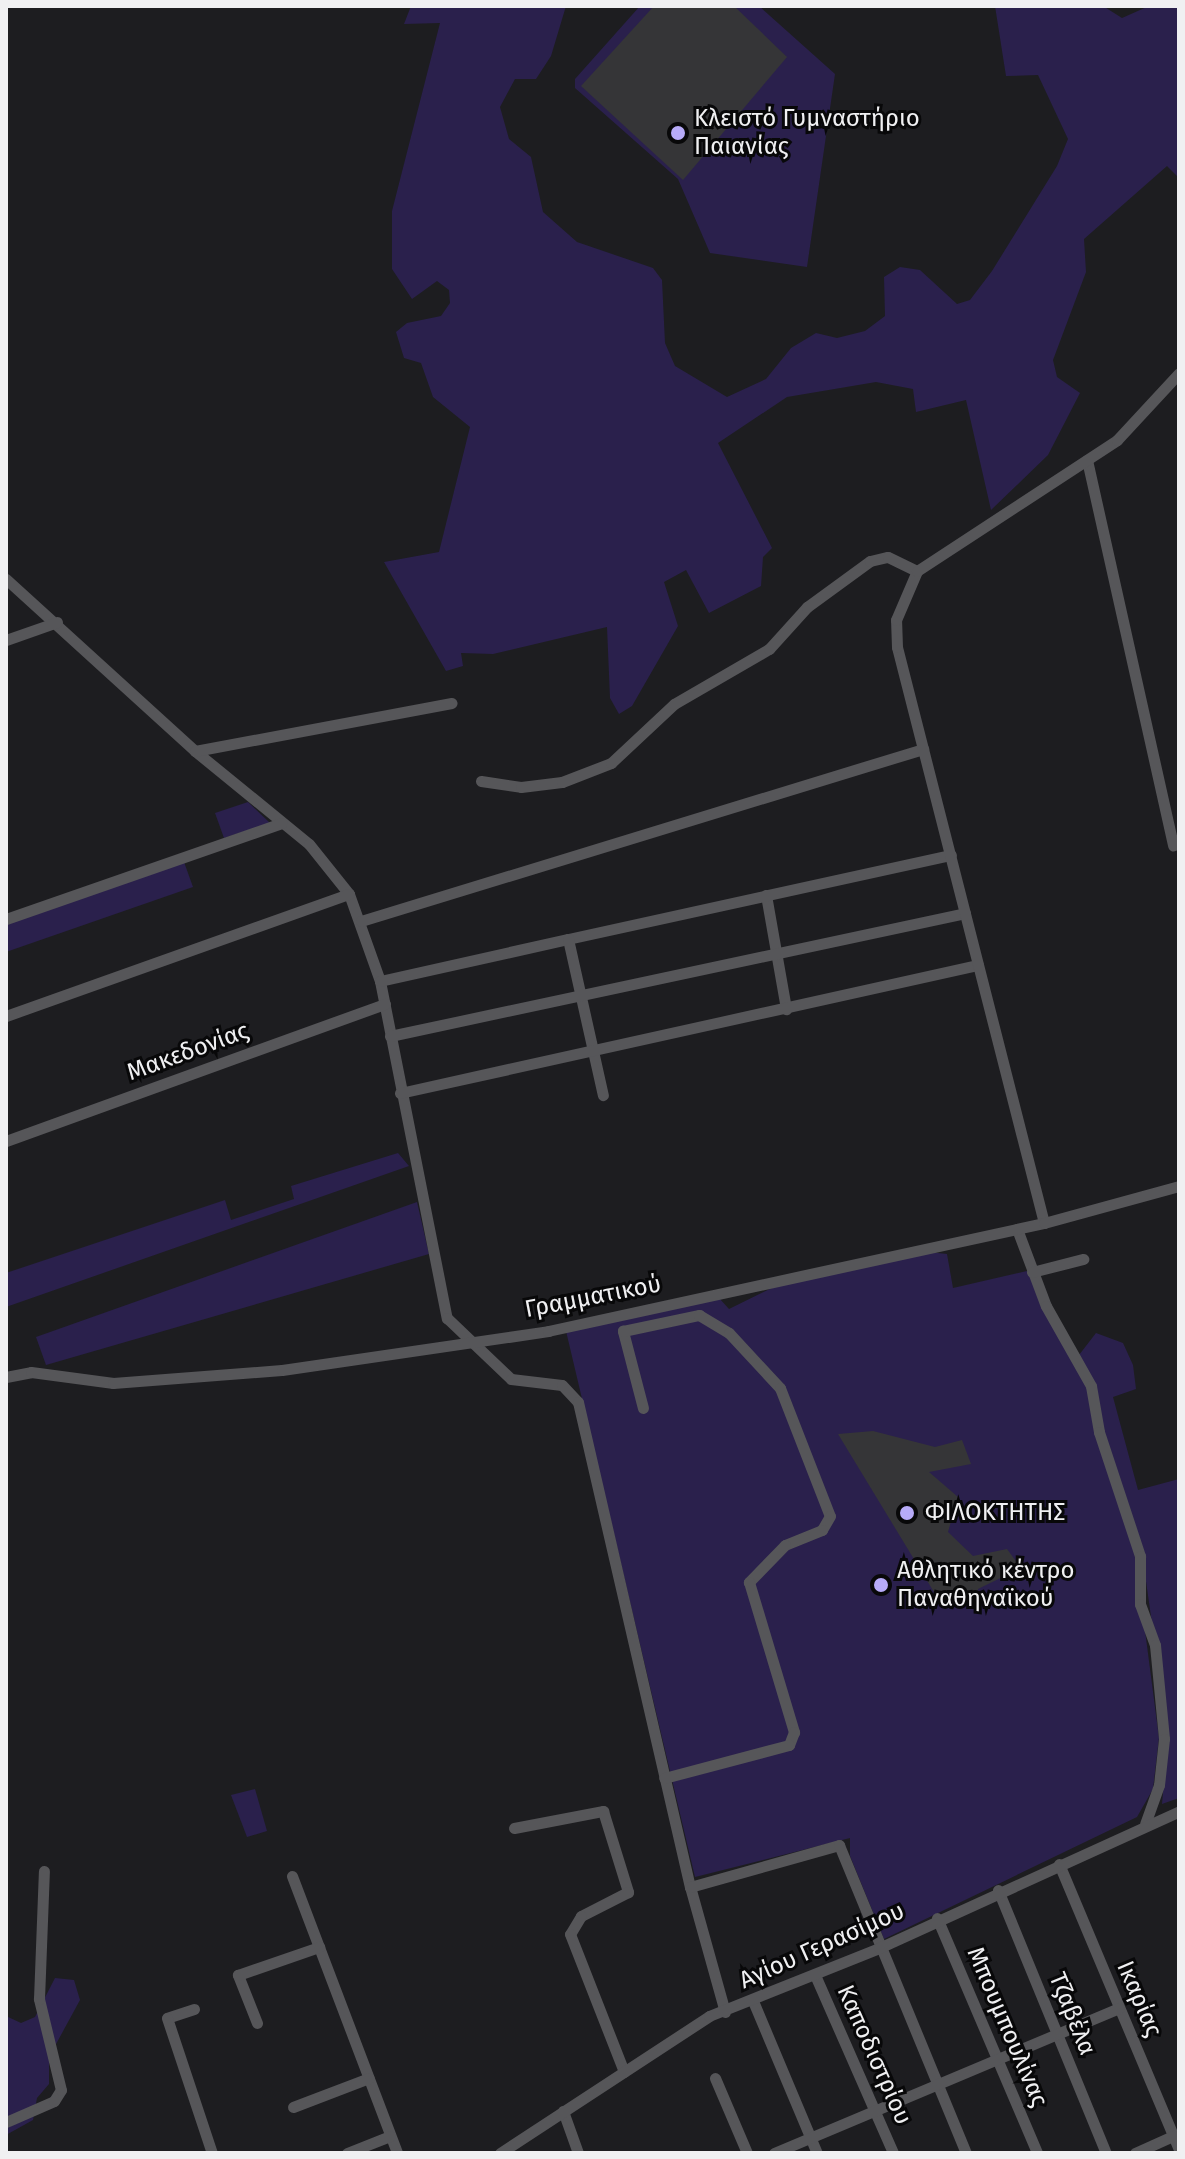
<!DOCTYPE html>
<meta charset="utf-8">
<style>
body{margin:0}
#map{position:relative;width:1185px;height:2159px;overflow:hidden;background:#1d1d20;font-family:"Fira Sans",sans-serif}
div>[style]{position:absolute}
.green>*{inset:0;background:#2a204c}
.building>*{inset:0;background:#353537}
.minor>*{height:11px;margin:-5.5px;padding:0 5.5px;transform-origin:5.5px;border-radius:5.5px;background:#565659}
.dots>*{width:22px;height:22px;translate:-50% -50%;box-sizing:border-box;border:4px solid #080809;border-radius:50%}
span{translate:-50% -50%;white-space:nowrap;text-align:center;line-height:1.15;-webkit-text-stroke:6px #080809;paint-order:stroke}
.poi-label{font-size:24px;color:#f0f0f2}
.left{translate:0 -50%;text-align:left}
.street-label{font-size:24px;color:#f0f0f2}
.frame{position:absolute;inset:0;border:8px solid #f0f0f2;pointer-events:none}
</style>
<div id="map">
<div class="green">
<div style="clip-path:polygon(411px 6px,566px 6px,551px 56px,536px 79px,515px 79px,500px 107px,509px 139px,531px 157px,543px 212px,577px 242px,653px 268px,662px 280px,665px 343px,675px 366px,727px 397px,766px 379px,791px 348px,816px 333px,837px 338px,865px 331px,885px 316px,884px 277px,900px 267px,920px 270px,957px 304px,970px 300px,992px 271px,1057px 166px,1068px 139px,1038px 75px,1006px 76px,995px 6px,1103px 6px,1122px 18px,1149px 6px,1179px 6px,1179px 178px,1167px 166px,1084px 239px,1086px 272px,1053px 360px,1057px 377px,1080px 393px,1048px 455px,991px 510px,966px 400px,916px 412px,913px 389px,876px 382px,787px 397px,718px 443px,772px 548px,763px 557px,761px 586px,709px 613px,686px 570px,664px 582px,678px 626px,632px 706px,619px 714px,610px 698px,607px 627px,493px 654px,461px 653px,463px 666px,446px 671px,384px 562px,439px 552px,470px 427px,433px 397px,421px 363px,404px 358px,396px 332px,407px 323px,441px 316px,450px 303px,449px 290px,437px 281px,412px 299px,392px 269px,392px 211px,440px 23px,404px 24px)"></div>
<div style="clip-path:polygon(640px 6px,759px 6px,835px 74px,807px 267px,710px 253px,678px 179px,575px 88px,575px 79px)"></div>
<div style="clip-path:polygon(248px 802px,270px 823px,224px 838px,215px 813px)"></div>
<div style="clip-path:polygon(184px 862px,193px 887px,6px 952px,6px 923px)"></div>
<div style="clip-path:polygon(398px 1153px,409px 1166px,6px 1307px,6px 1273px,225px 1200px,231px 1220px,294px 1199px,291px 1186px)"></div>
<div style="clip-path:polygon(417px 1202px,429px 1254px,46px 1365px,36px 1337px)"></div>
<div style="clip-path:polygon(928px 1252px,947px 1254px,953px 1288px,1027px 1271px,1086px 1381px,1134px 1546px,1159px 1738px,1153px 1789px,1137px 1817px,884px 1939px,850px 1856px,850px 1838px,695px 1877px,566px 1331px,719px 1298px,729px 1309px,778px 1285px)"></div>
<div style="clip-path:polygon(1096px 1333px,1123px 1343px,1133px 1365px,1136px 1389px,1113px 1397px,1138px 1490px,1179px 1479px,1179px 1798px,1162px 1804px,1168px 1736px,1142px 1553px,1079px 1355px)"></div>
<div style="clip-path:polygon(255px 1789px,267px 1831px,247px 1837px,231px 1795px)"></div>
<div style="clip-path:polygon(55px 1978px,74px 1980px,80px 2000px,49px 2057px,49px 2084px,37px 2098px,33px 2120px,6px 2135px,6px 2016px,21px 2023px,35px 2017px)"></div>
</div>
<div class="building">
<div style="clip-path:polygon(654px 6px,734px 6px,787px 57px,683px 180px,581px 86px)"></div>
<div style="clip-path:polygon(873px 1431px,935px 1447px,962px 1440px,971px 1464px,929px 1472px,958px 1497px,948px 1532px,973px 1556px,1007px 1549px,1021px 1568px,978px 1589px,979px 1598px,943px 1607px,838px 1434px)"></div>
</div>
<div class="minor">
<div style="left:1087px;top:460px;width:395px;rotate:77.4deg"></div>
<div style="left:6px;top:579px;width:256px;rotate:42.3deg"></div>
<div style="left:195px;top:751px;width:147px;rotate:39.2deg"></div>
<div style="left:309px;top:844px;width:64px;rotate:51.3deg"></div>
<div style="left:349px;top:894px;width:92px;rotate:70.4deg"></div>
<div style="left:380px;top:981px;width:344px;rotate:78.8deg"></div>
<div style="left:447px;top:1318px;width:88px;rotate:43.6deg"></div>
<div style="left:511px;top:1379px;width:51px;rotate:6.7deg"></div>
<div style="left:562px;top:1385px;width:23px;rotate:47deg"></div>
<div style="left:578px;top:1402px;width:498px;rotate:77deg"></div>
<div style="left:6px;top:640px;width:54px;rotate:-19.4deg"></div>
<div style="left:195px;top:751px;width:261px;rotate:-10.6deg"></div>
<div style="left:481px;top:781px;width:40px;rotate:8.5deg"></div>
<div style="left:521px;top:787px;width:41px;rotate:-7deg"></div>
<div style="left:562px;top:782px;width:53px;rotate:-21.2deg"></div>
<div style="left:611px;top:763px;width:86px;rotate:-43.1deg"></div>
<div style="left:674px;top:704px;width:110px;rotate:-30.1deg"></div>
<div style="left:769px;top:649px;width:57px;rotate:-47.9deg"></div>
<div style="left:807px;top:607px;width:78px;rotate:-36.1deg"></div>
<div style="left:870px;top:561px;width:18px;rotate:-13deg"></div>
<div style="left:888px;top:557px;width:32px;rotate:26deg"></div>
<div style="left:766px;top:895px;width:116px;rotate:80deg"></div>
<div style="left:6px;top:919px;width:292px;rotate:-19.2deg"></div>
<div style="left:361px;top:921px;width:588px;rotate:-17.02deg"></div>
<div style="left:568px;top:939px;width:392px;rotate:-12.4deg"></div>
<div style="left:380px;top:981px;width:193px;rotate:-12.6deg"></div>
<div style="left:568px;top:939px;width:160px;rotate:77.4deg"></div>
<div style="left:6px;top:1016px;width:364px;rotate:-19.6deg"></div>
<div style="left:390px;top:1036px;width:588px;rotate:-12.07deg"></div>
<div style="left:400px;top:1093px;width:592px;rotate:-12.49deg"></div>
<div style="left:6px;top:1141px;width:403px;rotate:-19.9deg"></div>
<div style="left:1044px;top:1223px;width:594px;rotate:-104.32deg"></div>
<div style="left:897px;top:647px;width:27px;rotate:-92deg"></div>
<div style="left:896px;top:620px;width:53px;rotate:-66.8deg"></div>
<div style="left:917px;top:571px;width:239px;rotate:-33.2deg"></div>
<div style="left:1117px;top:440px;width:91px;rotate:-47.2deg"></div>
<div style="left:1017px;top:1229px;width:82px;rotate:69.4deg"></div>
<div style="left:1046px;top:1306px;width:92px;rotate:60.6deg"></div>
<div style="left:1091px;top:1386px;width:47px;rotate:80.1deg"></div>
<div style="left:1099px;top:1432px;width:131px;rotate:71.7deg"></div>
<div style="left:1140px;top:1556px;width:48px;rotate:90deg"></div>
<div style="left:1140px;top:1604px;width:44px;rotate:69.9deg"></div>
<div style="left:1155px;top:1645px;width:94px;rotate:84.5deg"></div>
<div style="left:1164px;top:1739px;width:46px;rotate:96.2deg"></div>
<div style="left:1159px;top:1785px;width:41px;rotate:109.7deg"></div>
<div style="left:1032px;top:1272px;width:53px;rotate:-14.3deg"></div>
<div style="left:6px;top:1377px;width:25px;rotate:-11deg"></div>
<div style="left:31px;top:1372px;width:83px;rotate:7.6deg"></div>
<div style="left:113px;top:1383px;width:169px;rotate:-4.4deg"></div>
<div style="left:282px;top:1370px;width:269px;rotate:-8.3deg"></div>
<div style="left:548px;top:1331px;width:508px;rotate:-12.28deg"></div>
<div style="left:1044px;top:1223px;width:140px;rotate:-15.3deg"></div>
<div style="left:643px;top:1408px;width:80px;rotate:-104.6deg"></div>
<div style="left:623px;top:1331px;width:78px;rotate:-11.9deg"></div>
<div style="left:699px;top:1315px;width:35px;rotate:31deg"></div>
<div style="left:729px;top:1333px;width:75px;rotate:47.2deg"></div>
<div style="left:780px;top:1388px;width:137px;rotate:68.7deg"></div>
<div style="left:830px;top:1516px;width:16px;rotate:120deg"></div>
<div style="left:822px;top:1530px;width:40px;rotate:158deg"></div>
<div style="left:785px;top:1545px;width:52px;rotate:134.2deg"></div>
<div style="left:749px;top:1582px;width:157px;rotate:73.3deg"></div>
<div style="left:794px;top:1732px;width:14px;rotate:111deg"></div>
<div style="left:789px;top:1745px;width:129px;rotate:165.2deg"></div>
<div style="left:514px;top:1828px;width:91px;rotate:-10.8deg"></div>
<div style="left:603px;top:1811px;width:85px;rotate:72.8deg"></div>
<div style="left:628px;top:1892px;width:53px;rotate:152.9deg"></div>
<div style="left:581px;top:1916px;width:21px;rotate:121deg"></div>
<div style="left:570px;top:1934px;width:148px;rotate:68.6deg"></div>
<div style="left:1059px;top:1864px;width:310px;rotate:67.2deg"></div>
<div style="left:292px;top:1876px;width:296px;rotate:69.2deg"></div>
<div style="left:998px;top:1890px;width:284px;rotate:67.7deg"></div>
<div style="left:937px;top:1918px;width:255px;rotate:66.9deg"></div>
<div style="left:815px;top:1975px;width:194px;rotate:66.3deg"></div>
<div style="left:753px;top:2001px;width:165px;rotate:67.2deg"></div>
<div style="left:194px;top:2009px;width:28px;rotate:162deg"></div>
<div style="left:167px;top:2018px;width:142px;rotate:71.6deg"></div>
<div style="left:725px;top:2012px;width:130px;rotate:-105.6deg"></div>
<div style="left:690px;top:1887px;width:155px;rotate:-15.7deg"></div>
<div style="left:839px;top:1845px;width:333px;rotate:67.6deg"></div>
<div style="left:257px;top:2023px;width:52px;rotate:-111.6deg"></div>
<div style="left:238px;top:1975px;width:86px;rotate:-19.1deg"></div>
<div style="left:715px;top:2078px;width:82px;rotate:66.9deg"></div>
<div style="left:293px;top:2107px;width:81px;rotate:-20.9deg"></div>
<div style="left:563px;top:2111px;width:45px;rotate:70.3deg"></div>
<div style="left:6px;top:2122px;width:52px;rotate:-23.6deg"></div>
<div style="left:54px;top:2101px;width:13px;rotate:-58deg"></div>
<div style="left:61px;top:2090px;width:94px;rotate:-103.6deg"></div>
<div style="left:39px;top:1999px;width:128px;rotate:-87.8deg"></div>
<div style="left:347px;top:2153px;width:46px;rotate:-21.6deg"></div>
<div style="left:500px;top:2153px;width:250px;rotate:-33.2deg"></div>
<div style="left:709px;top:2016px;width:183px;rotate:-21.8deg"></div>
<div style="left:879px;top:1948px;width:330px;rotate:-24.5deg"></div>
<div style="left:774px;top:2153px;width:374px;rotate:-22.8deg"></div>
<div style="left:1135px;top:2153px;width:42px;rotate:-24.1deg"></div>
</div>
<div class="dots">
<div style="left:678px;top:133px;background:#b7abf8"></div>
<div style="left:907px;top:1513px;background:#b7abf8"></div>
<div style="left:881px;top:1585px;background:#b7abf8"></div>
</div>
<div class="poi-label">
<span class="left" style="left:694px;top:133px">Κλειστό Γυμναστήριο<br>Παιανίας</span>
<span class="left" style="left:925px;top:1513px">ΦΙΛΟΚΤΗΤΗΣ</span>
<span class="left" style="left:897px;top:1585px">Αθλητικό κέντρο<br>Παναθηναϊκού</span>
</div>
<div class="street-label">
<span style="left:188px;top:1052px;rotate:-20deg">Μακεδονίας</span>
<span style="left:593px;top:1297px;rotate:-11deg">Γραμματικού</span>
<span style="left:822px;top:1946px;rotate:-24deg">Αγίου Γερασίμου</span>
<span style="left:1139px;top:1999px;rotate:67deg">Ικαρίας</span>
<span style="left:1072px;top:2014px;rotate:68deg">Τζαβέλα</span>
<span style="left:1007px;top:2027px;rotate:67deg">Μπουμπουλίνας</span>
<span style="left:874px;top:2055px;rotate:66deg">Καποδιστρίου</span>
</div>
<div class="frame"></div>
</div>
